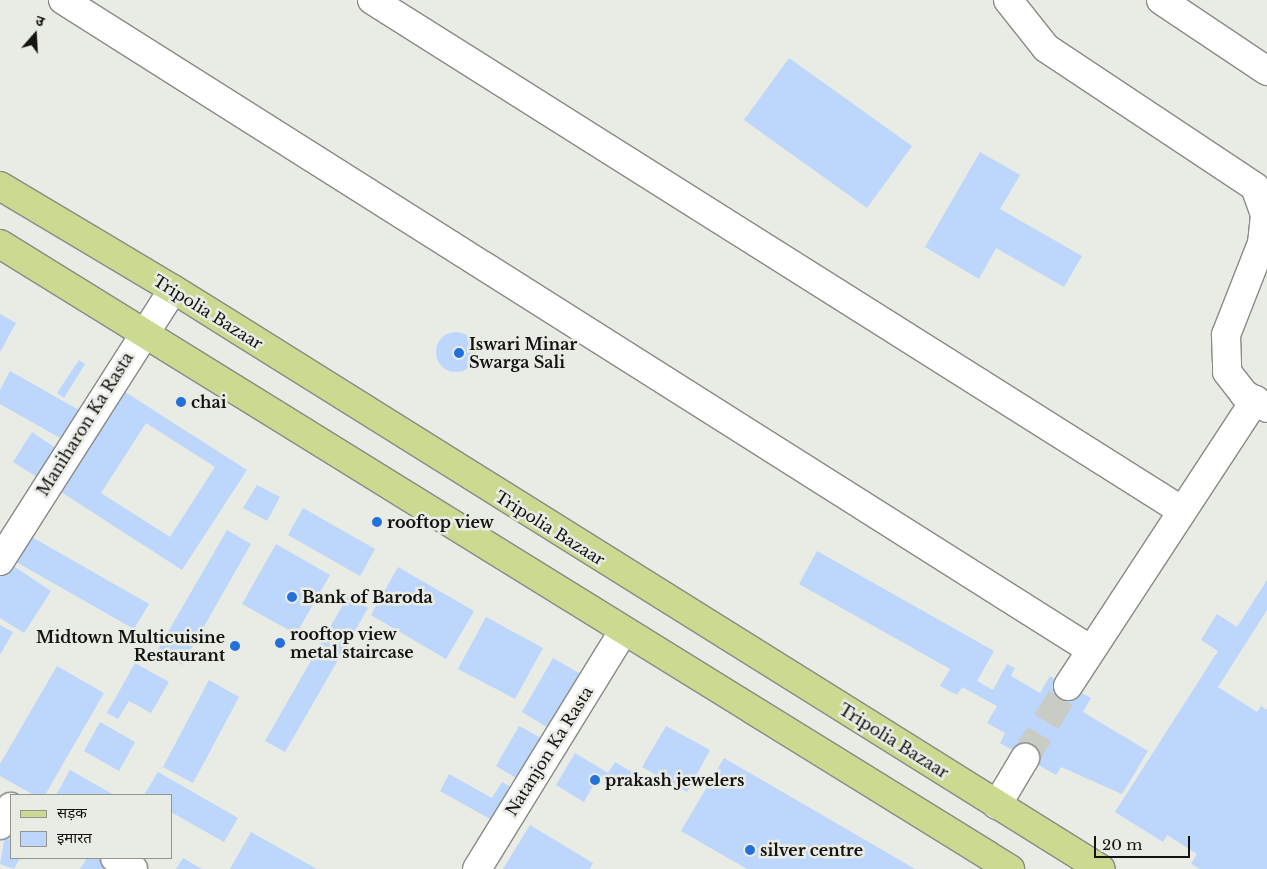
<!DOCTYPE html>
<meta charset="utf-8">
<style>
body{margin:0}
#map{position:relative;width:1267px;height:869px;overflow:hidden;background:#e9ebe5;font-family:"Libre Baskerville","Noto Sans Devanagari",serif}
div>[style]{position:absolute}
.building>*{inset:0;background:#bcd6fc}
.round{border-radius:50%}
.minor-tunnel>*{height:28px;margin-top:-14px;transform-origin:0;background:repeating-linear-gradient(90deg,#c9cbc5 0 28px,transparent 0 42px)}
.roads{filter:drop-shadow(1px 0 #898a85) drop-shadow(-1px 0 #898a85) drop-shadow(0 1px #898a85) drop-shadow(0 -1px #898a85)}
.minor>*{height:28px;margin:-14px;padding:0 14px;transform-origin:14px;border-radius:14px;background:#fff}
.major>*{height:28px;margin:-14px;padding:0 14px;transform-origin:14px;border-radius:14px;background:#cbda91}
.dots>*{width:14px;height:14px;translate:-50% -50%;box-sizing:border-box;border:2px solid #e9ebe5;border-radius:50%}
span{translate:-50% -50%;white-space:nowrap;text-align:center;line-height:1.15;-webkit-text-stroke:5px #e9ebe5;paint-order:stroke}
.street-label{font-size:16px;color:#131311}
.poi-label{font-size:16px;color:#131311;font-weight:700}
.left{translate:0 -50%;text-align:left}
.right{translate:-100% -50%;text-align:right}
.legend{position:absolute;left:10px;top:794px;width:162px;height:65px;box-sizing:border-box;background:#e9ebe5;border:1px solid #939590;margin:0;padding:6px 9px;list-style:none;font-size:15px;color:#131311}
.legend li{display:flex;align-items:center;gap:10px;height:25px}
.legend b{width:25px;border:1px solid #939590}
.north{position:absolute;left:10px;top:10px;width:50px;height:50px;-webkit-text-stroke:4px #e9ebe5;paint-order:stroke;rotate:19deg;font-size:14px;font-weight:700;line-height:20px;text-align:center;color:#131311}
.north::after{content:'';display:block;margin:auto;width:18px;height:22px;background:#131311;clip-path:polygon(50% 0,100% 100%,50% 72%,0 100%)}
.scale{position:absolute;left:1094px;top:836px;width:96px;height:22px;box-sizing:border-box;border:2px solid #131311;border-top:0;padding-left:6px;font-size:15px;line-height:18px;white-space:nowrap;color:#131311;-webkit-text-stroke:4px #e9ebe5;paint-order:stroke}
</style>
<div id="map">
<div class="building">
<div style="clip-path:polygon(789px 58px,912px 146px,867px 208px,744px 120px)"></div>
<div style="clip-path:polygon(980px 152px,1020px 175px,1000px 209px,1082px 256px,1064px 287px,996px 248px,979px 279px,925px 247px)"></div>
<div style="clip-path:polygon(0 314px,16px 323px,0 352px)"></div>
<div class="round" style="left:436px;top:332px;width:40px;height:40px"></div>
<div style="clip-path:polygon(79px 360px,85px 364px,64px 398px,57px 393px)"></div>
<div style="clip-path:polygon(10px 371px,86px 414px,69px 443px,0 404px,0 390px)"></div>
<div style="clip-path:polygon(evenodd,119px 388px,247px 470px,182px 570px,55px 488px,119px 388px,146px 423px,215px 467px,170px 537px,101px 493px,146px 423px)"></div>
<div style="clip-path:polygon(32px 432px,60px 451px,42px 480px,13px 462px)"></div>
<div style="clip-path:polygon(257px 485px,280px 497px,267px 521px,243px 508px)"></div>
<div style="clip-path:polygon(303px 508px,375px 549px,360px 576px,288px 535px)"></div>
<div style="clip-path:polygon(227px 530px,251px 544px,182px 665px,157px 651px)"></div>
<div style="clip-path:polygon(30px 536px,149px 604px,134px 629px,16px 562px)"></div>
<div style="clip-path:polygon(276px 544px,330px 575px,296px 634px,242px 604px)"></div>
<div style="clip-path:polygon(817px 551px,994px 651px,977px 681px,993px 690px,1007px 664px,1015px 668px,1011px 676px,1040px 693px,1050px 676px,1091px 698px,1083px 712px,1148px 751px,1122px 794px,1061px 767px,1056px 775px,1000px 743px,1005px 733px,987px 723px,997px 706px,962px 687px,957px 695px,940px 686px,950px 669px,799px 584px)"></div>
<div style="clip-path:polygon(9px 563px,51px 591px,24px 633px,0 618px,0 577px)"></div>
<div style="clip-path:polygon(398px 567px,474px 611px,446px 659px,371px 615px)"></div>
<div style="clip-path:polygon(1267px 580px,1267px 610px,1218px 687px,1257px 712px,1261px 706px,1267px 710px,1267px 869px,1200px 869px,1191px 864px,1197px 854px,1167px 835px,1163px 842px,1115px 812px,1218px 651px,1201px 640px,1217px 614px,1237px 627px)"></div>
<div style="clip-path:polygon(348px 596px,368px 608px,285px 752px,265px 741px)"></div>
<div style="clip-path:polygon(486px 617px,543px 648px,515px 699px,458px 669px)"></div>
<div style="clip-path:polygon(0 625px,13px 632px,0 655px)"></div>
<div style="clip-path:polygon(553px 658px,586px 677px,555px 732px,522px 712px)"></div>
<div style="clip-path:polygon(135px 663px,169px 682px,151px 713px,129px 701px,118px 719px,107px 713px)"></div>
<div style="clip-path:polygon(57px 666px,104px 693px,45px 795px,34px 795px,0 776px,0 764px)"></div>
<div style="clip-path:polygon(209px 680px,239px 697px,193px 783px,163px 767px)"></div>
<div style="clip-path:polygon(100px 722px,135px 742px,119px 771px,84px 751px)"></div>
<div style="clip-path:polygon(519px 726px,545px 740px,521px 781px,496px 766px)"></div>
<div style="clip-path:polygon(666px 726px,710px 750px,687px 792px,642px 767px)"></div>
<div style="clip-path:polygon(575px 753px,608px 773px,615px 762px,632px 772px,622px 789px,599px 775px,584px 802px,556px 785px)"></div>
<div style="clip-path:polygon(724px 758px,915px 869px,747px 869px,681px 831px)"></div>
<div style="clip-path:polygon(70px 770px,114px 795px,56px 795px)"></div>
<div style="clip-path:polygon(158px 772px,238px 818px,224px 842px,171px 812px,171px 795px,144px 795px)"></div>
<div style="clip-path:polygon(449px 774px,492px 798px,502px 782px,517px 791px,499px 824px,440px 791px)"></div>
<div style="clip-path:polygon(530px 825px,593px 863px,590px 869px,503px 869px)"></div>
<div style="clip-path:polygon(251px 832px,317px 869px,230px 869px)"></div>
<div style="clip-path:polygon(5px 836px,11px 840px,11px 858px,20px 858px,14px 869px,0 864px)"></div>
<div style="clip-path:polygon(87px 858px,100px 858px,110px 863px,107px 869px,80px 869px)"></div>
<div style="clip-path:polygon(183px 858px,202px 869px,176px 869px)"></div>
</div>
<div class="minor-tunnel">
<div style="left:1025px;top:758px;width:84px;rotate:-59.2deg"></div>
</div>
<div class="roads">
<div class="minor">
<div style="left:63px;top:0;width:1216px;rotate:32.3deg"></div>
<div style="left:372px;top:0;width:956px;rotate:32.23deg"></div>
<div style="left:1008px;top:0;width:61px;rotate:51.6deg"></div>
<div style="left:1046px;top:48px;width:251px;rotate:33.6deg"></div>
<div style="left:1255px;top:187px;width:30px;rotate:70deg"></div>
<div style="left:1265px;top:215px;width:28px;rotate:96deg"></div>
<div style="left:1262px;top:243px;width:99px;rotate:111.4deg"></div>
<div style="left:1226px;top:335px;width:37px;rotate:88deg"></div>
<div style="left:1227px;top:372px;width:28px;rotate:52deg"></div>
<div style="left:1244px;top:394px;width:27px;rotate:31deg"></div>
<div style="left:1161px;top:0;width:128px;rotate:33.8deg"></div>
<div style="left:0;top:561px;width:322px;rotate:-57.5deg"></div>
<div style="left:1068px;top:686px;width:342px;rotate:-56.8deg"></div>
<div style="left:997px;top:805px;width:55px;rotate:-59.2deg"></div>
<div style="left:0;top:825px;width:21px;rotate:-59deg"></div>
<div style="left:115px;top:858px;width:21px;rotate:31deg"></div>
<div style="left:477px;top:869px;width:277px;rotate:-58.4deg"></div>
</div>
<div class="major">
<div style="left:0;top:186px;width:201px;rotate:30.8deg"></div>
<div style="left:173px;top:289px;width:1094px;rotate:32.01deg"></div>
<div style="left:0;top:244px;width:1188px;rotate:31.75deg"></div>
</div>
</div>
<div class="dots">
<div style="left:459px;top:353px;background:#2470db"></div>
<div style="left:181px;top:402px;background:#2470db"></div>
<div style="left:377px;top:522px;background:#2470db"></div>
<div style="left:292px;top:597px;background:#2470db"></div>
<div style="left:280px;top:643px;background:#2470db"></div>
<div style="left:235px;top:646px;background:#2470db"></div>
<div style="left:595px;top:780px;background:#2470db"></div>
<div style="left:750px;top:850px;background:#2470db"></div>
</div>
<div class="street-label">
<span style="left:208px;top:312px;rotate:32deg">Tripolia Bazaar</span>
<span style="left:85px;top:424px;rotate:-58deg">Maniharon Ka Rasta</span>
<span style="left:550px;top:528px;rotate:32deg">Tripolia Bazaar</span>
<span style="left:894px;top:741px;rotate:32deg">Tripolia Bazaar</span>
<span style="left:549px;top:751px;rotate:-58deg">Natanjon Ka Rasta</span>
</div>
<div class="poi-label">
<span class="left" style="left:469px;top:353px">Iswari Minar<br>Swarga Sali</span>
<span class="left" style="left:191px;top:402px">chai</span>
<span class="left" style="left:387px;top:522px">rooftop view</span>
<span class="left" style="left:302px;top:597px">Bank of Baroda</span>
<span class="left" style="left:290px;top:643px">rooftop view<br>metal staircase</span>
<span class="right" style="left:225px;top:646px">Midtown Multicuisine<br>Restaurant</span>
<span class="left" style="left:605px;top:780px">prakash jewelers</span>
<span class="left" style="left:760px;top:850px">silver centre</span>
</div>
<ul class="legend">
<li><b style="height:6px;background:#cbda91"></b>सड़क</li>
<li><b style="height:14px;background:#bcd6fc"></b>इमारत</li>
</ul>
<div class="north">उ</div>
<div class="scale">20 m</div>
</div>
